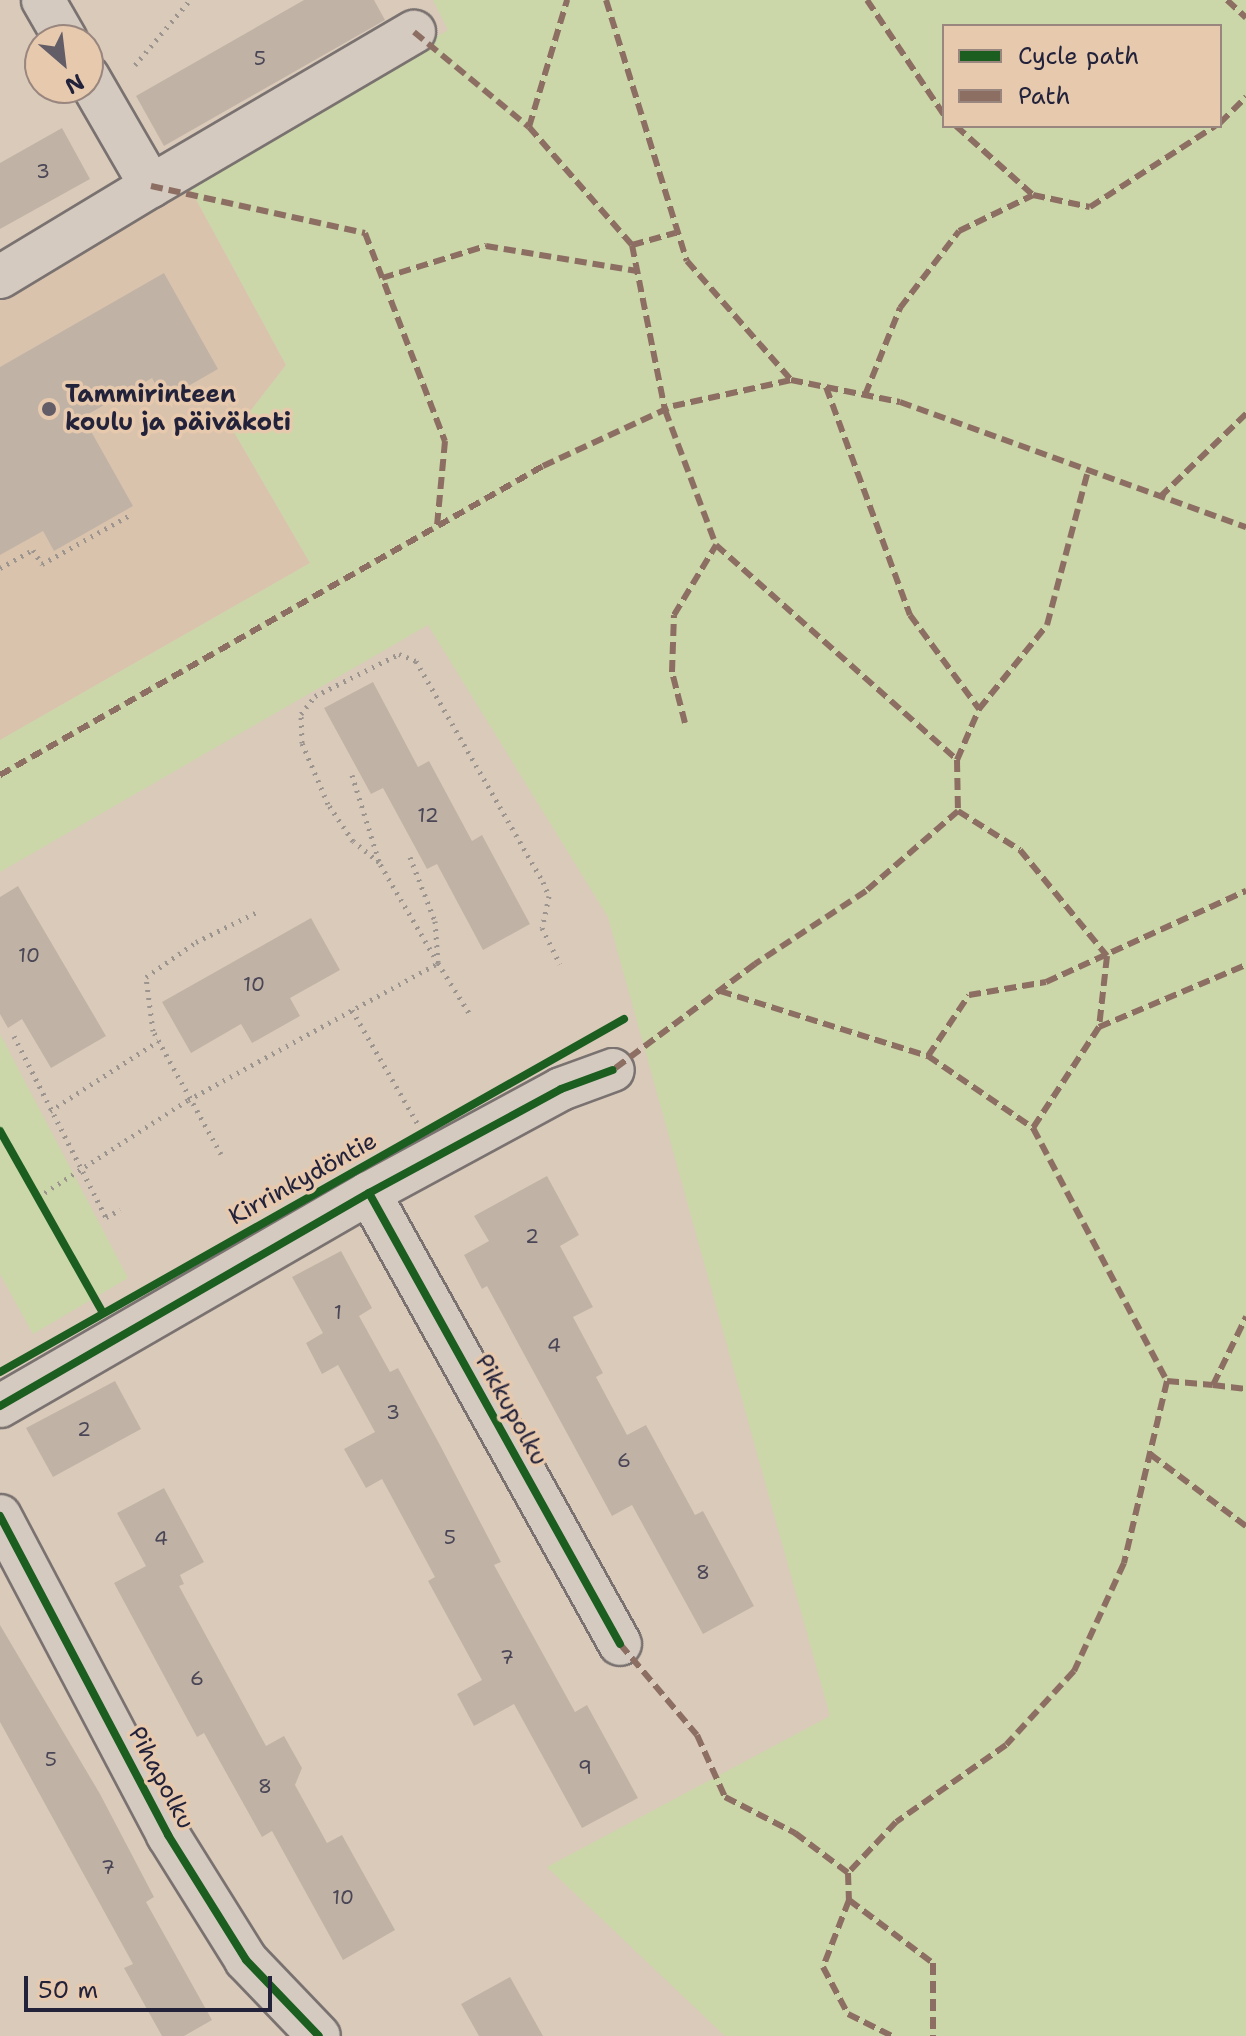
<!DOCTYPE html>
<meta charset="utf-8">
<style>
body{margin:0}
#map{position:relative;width:1246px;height:2036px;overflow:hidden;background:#dacaba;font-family:"Shantell Sans",sans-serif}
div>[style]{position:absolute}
.built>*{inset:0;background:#dac3ac}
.green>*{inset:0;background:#cbd7a9}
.building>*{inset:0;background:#c0b3a6}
.path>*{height:5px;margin-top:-2.5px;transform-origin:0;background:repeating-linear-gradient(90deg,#9b948f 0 2px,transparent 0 8px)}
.roads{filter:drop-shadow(2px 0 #797270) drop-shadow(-2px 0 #797270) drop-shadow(0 2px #797270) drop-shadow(0 -2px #797270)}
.minor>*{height:42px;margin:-21px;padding:0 21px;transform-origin:21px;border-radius:21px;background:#d5cabf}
.quiet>*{height:6px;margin-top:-3px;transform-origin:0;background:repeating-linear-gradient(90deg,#8d6e63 0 12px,transparent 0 18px)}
.cycleway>*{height:8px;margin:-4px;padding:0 4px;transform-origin:4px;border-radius:4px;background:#1b5e20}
.dots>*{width:22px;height:22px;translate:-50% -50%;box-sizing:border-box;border:4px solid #e7c9ad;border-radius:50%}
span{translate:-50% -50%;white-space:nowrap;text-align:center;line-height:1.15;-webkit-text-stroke:7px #e7c9ad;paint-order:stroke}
.number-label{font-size:20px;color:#4a4656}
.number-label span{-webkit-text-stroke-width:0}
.poi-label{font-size:24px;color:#22223b;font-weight:700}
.left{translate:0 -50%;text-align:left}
.street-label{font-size:24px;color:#22223b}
.legend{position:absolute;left:942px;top:24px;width:280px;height:104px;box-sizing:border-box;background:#e7c9ad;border:2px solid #98867f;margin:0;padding:10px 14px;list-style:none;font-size:24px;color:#22223b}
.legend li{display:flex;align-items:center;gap:16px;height:40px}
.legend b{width:40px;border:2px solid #98867f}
.north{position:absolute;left:24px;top:24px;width:80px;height:80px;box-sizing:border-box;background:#e7c9ad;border:2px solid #98867f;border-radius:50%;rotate:152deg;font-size:22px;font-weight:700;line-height:32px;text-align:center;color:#22223b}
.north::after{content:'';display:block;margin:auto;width:28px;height:36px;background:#625d67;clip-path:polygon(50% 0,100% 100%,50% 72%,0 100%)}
.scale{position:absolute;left:24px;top:1976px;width:248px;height:36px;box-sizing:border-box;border:4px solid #22223b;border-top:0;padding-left:10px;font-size:24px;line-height:28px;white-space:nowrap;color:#22223b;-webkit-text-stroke:6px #e7c9ad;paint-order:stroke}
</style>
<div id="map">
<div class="built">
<div style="clip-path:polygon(185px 179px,286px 365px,234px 432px,310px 563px,0 740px,0 280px)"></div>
</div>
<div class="green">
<div style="clip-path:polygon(evenodd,433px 0,1246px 0,1246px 2036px,725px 2036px,547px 1867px,830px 1716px,608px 917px,428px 625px,0 872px,0 740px,310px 563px,234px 432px,286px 365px,185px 179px,448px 30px,433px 0,944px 26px,1220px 26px,1220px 126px,944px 126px,944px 26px)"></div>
<div style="clip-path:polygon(0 1034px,128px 1278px,33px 1334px,0 1274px)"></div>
</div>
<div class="building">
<div style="clip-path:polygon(304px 0,374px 0,385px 20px,164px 146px,136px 96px)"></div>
<div style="clip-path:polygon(62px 128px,90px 179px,0 229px,0 163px)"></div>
<div style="clip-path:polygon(164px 273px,218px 369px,164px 400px,152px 378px,83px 417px,133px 506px,54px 551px,43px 531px,0 555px,0 367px)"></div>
<div style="clip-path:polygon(373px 682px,418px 767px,429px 761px,472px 841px,482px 835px,530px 924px,483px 950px,437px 864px,427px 869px,383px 788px,371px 794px,324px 708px)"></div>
<div style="clip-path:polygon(18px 886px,106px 1036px,51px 1068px,22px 1019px,8px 1028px,0 1014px,0 897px)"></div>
<div style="clip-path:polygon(311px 918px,340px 970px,290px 998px,300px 1016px,252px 1043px,241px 1024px,191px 1053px,162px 1002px)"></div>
<div style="clip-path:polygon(547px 1176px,579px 1235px,560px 1246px,593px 1307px,573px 1317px,603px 1373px,596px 1377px,627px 1435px,646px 1425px,695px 1515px,703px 1511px,754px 1606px,703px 1634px,632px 1505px,612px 1516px,487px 1286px,482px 1289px,464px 1255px,489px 1241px,474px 1216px)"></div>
<div style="clip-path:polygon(341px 1251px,372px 1308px,359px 1316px,390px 1372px,398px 1368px,441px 1447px,501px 1562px,494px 1565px,575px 1712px,587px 1705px,638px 1798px,582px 1828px,514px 1704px,474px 1726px,457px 1694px,482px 1680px,428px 1581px,435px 1577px,382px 1479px,366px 1488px,344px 1449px,375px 1432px,338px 1365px,322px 1374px,306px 1343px,323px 1333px,292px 1277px)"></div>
<div style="clip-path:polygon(115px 1381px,141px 1429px,53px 1477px,26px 1428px)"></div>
<div style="clip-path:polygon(164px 1488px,204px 1562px,180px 1575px,184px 1584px,179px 1586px,266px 1746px,284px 1736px,302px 1768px,295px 1785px,327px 1843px,342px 1835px,395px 1930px,343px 1960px,272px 1831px,262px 1837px,204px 1733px,197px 1737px,114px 1583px,146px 1566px,117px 1513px)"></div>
<div style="clip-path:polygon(0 1625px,100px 1794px,154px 1897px,146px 1902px,212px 2020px,184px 2036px,162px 2036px,124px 1968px,133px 1964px,0 1722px)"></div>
<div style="clip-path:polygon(510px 1977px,543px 2036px,479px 2036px,461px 2004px)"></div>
</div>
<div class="path">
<div style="left:135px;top:65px;width:85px;rotate:-49.8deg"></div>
<div style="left:0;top:568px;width:38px;rotate:-29deg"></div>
<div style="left:33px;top:550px;width:17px;rotate:57deg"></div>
<div style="left:42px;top:564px;width:103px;rotate:-29.1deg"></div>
<div style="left:352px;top:775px;width:90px;rotate:72.6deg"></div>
<div style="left:410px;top:857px;width:69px;rotate:68.7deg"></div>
<div style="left:435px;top:921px;width:41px;rotate:85.8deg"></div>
<div style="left:438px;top:963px;width:117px;rotate:-120.3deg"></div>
<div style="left:379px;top:862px;width:33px;rotate:-141deg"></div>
<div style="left:353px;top:841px;width:45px;rotate:-124deg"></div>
<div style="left:328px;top:804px;width:66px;rotate:-113.1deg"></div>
<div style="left:302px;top:743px;width:29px;rotate:-92deg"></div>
<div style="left:301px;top:714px;width:23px;rotate:-52deg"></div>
<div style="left:315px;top:696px;width:94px;rotate:-26.6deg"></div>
<div style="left:399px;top:654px;width:18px;rotate:22deg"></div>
<div style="left:416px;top:661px;width:255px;rotate:60.1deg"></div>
<div style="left:543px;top:882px;width:15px;rotate:67deg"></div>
<div style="left:549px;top:896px;width:33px;rotate:102deg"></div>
<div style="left:542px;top:928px;width:40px;rotate:63.4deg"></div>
<div style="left:352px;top:1010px;width:134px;rotate:60deg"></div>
<div style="left:14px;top:1036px;width:203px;rotate:63.1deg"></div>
<div style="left:106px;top:1217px;width:16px;rotate:-27deg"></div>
<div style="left:50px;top:1111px;width:129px;rotate:-32.9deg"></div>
<div style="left:221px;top:1154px;width:141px;rotate:-118.9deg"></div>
<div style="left:153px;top:1031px;width:54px;rotate:-97.4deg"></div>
<div style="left:146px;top:977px;width:61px;rotate:-35deg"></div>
<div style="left:196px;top:942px;width:68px;rotate:-26.2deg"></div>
<div style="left:38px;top:1197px;width:179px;rotate:-32.9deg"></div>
<div style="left:188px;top:1100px;width:285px;rotate:-28.7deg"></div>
<div style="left:438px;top:963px;width:62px;rotate:58.1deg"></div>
</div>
<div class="roads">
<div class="minor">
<div style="left:43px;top:0;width:46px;rotate:60.1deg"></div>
<div style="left:151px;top:186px;width:305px;rotate:-30.4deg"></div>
<div style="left:0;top:277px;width:176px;rotate:-31.1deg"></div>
<div style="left:151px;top:186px;width:126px;rotate:-120deg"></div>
<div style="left:369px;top:1193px;width:516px;rotate:60.9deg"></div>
<div style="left:0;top:1406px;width:426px;rotate:-30deg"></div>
<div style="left:369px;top:1193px;width:218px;rotate:-28.4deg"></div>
<div style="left:561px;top:1089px;width:55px;rotate:-20.1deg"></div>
<div style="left:0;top:1516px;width:361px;rotate:62.2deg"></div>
<div style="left:168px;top:1835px;width:147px;rotate:58deg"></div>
<div style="left:246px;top:1960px;width:105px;rotate:46.2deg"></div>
</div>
</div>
<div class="quiet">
<div style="left:606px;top:0;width:273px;rotate:72.8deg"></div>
<div style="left:687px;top:261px;width:158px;rotate:48.8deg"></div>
<div style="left:867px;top:0;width:138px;rotate:56.2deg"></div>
<div style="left:1227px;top:0;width:26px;rotate:43deg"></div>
<div style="left:414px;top:32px;width:149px;rotate:39.6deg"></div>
<div style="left:529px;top:127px;width:157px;rotate:48.9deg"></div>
<div style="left:632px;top:245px;width:168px;rotate:78.7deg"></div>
<div style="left:665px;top:410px;width:144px;rotate:69.3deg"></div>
<div style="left:716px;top:545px;width:323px;rotate:41.7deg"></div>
<div style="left:957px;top:760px;width:51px;rotate:88.9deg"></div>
<div style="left:958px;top:811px;width:122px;rotate:139deg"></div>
<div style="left:866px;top:891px;width:133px;rotate:146.7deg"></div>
<div style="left:755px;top:964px;width:177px;rotate:143.3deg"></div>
<div style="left:1220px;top:123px;width:37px;rotate:-45deg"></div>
<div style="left:956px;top:126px;width:103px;rotate:41.9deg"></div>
<div style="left:1033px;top:195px;width:58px;rotate:11.9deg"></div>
<div style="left:1090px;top:207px;width:149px;rotate:-32.9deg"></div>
<div style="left:529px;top:127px;width:133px;rotate:-73.3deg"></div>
<div style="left:151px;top:186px;width:219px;rotate:12.4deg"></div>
<div style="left:365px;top:233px;width:223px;rotate:69deg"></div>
<div style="left:445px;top:441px;width:85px;rotate:95.4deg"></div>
<div style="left:632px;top:245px;width:45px;rotate:-15.6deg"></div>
<div style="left:382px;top:278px;width:109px;rotate:-17.1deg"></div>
<div style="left:486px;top:246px;width:153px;rotate:9.4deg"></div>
<div style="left:826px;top:387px;width:243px;rotate:69.8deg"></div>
<div style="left:910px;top:615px;width:117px;rotate:53.7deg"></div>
<div style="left:865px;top:395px;width:94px;rotate:-68.1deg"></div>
<div style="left:900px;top:308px;width:97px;rotate:-52.5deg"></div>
<div style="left:959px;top:231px;width:82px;rotate:-25.9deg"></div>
<div style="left:1160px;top:497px;width:120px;rotate:-44deg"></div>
<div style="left:685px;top:723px;width:53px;rotate:-104.3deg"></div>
<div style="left:672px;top:672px;width:57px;rotate:-88deg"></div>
<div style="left:674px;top:615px;width:82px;rotate:-59deg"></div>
<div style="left:957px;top:760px;width:56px;rotate:-66.7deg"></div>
<div style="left:979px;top:709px;width:108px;rotate:-51deg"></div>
<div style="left:1047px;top:625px;width:159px;rotate:-75.1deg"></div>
<div style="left:0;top:775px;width:625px;rotate:-29.64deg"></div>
<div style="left:543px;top:466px;width:143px;rotate:-24.8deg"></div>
<div style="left:673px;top:406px;width:121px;rotate:-12.4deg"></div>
<div style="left:791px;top:380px;width:111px;rotate:11.4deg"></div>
<div style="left:900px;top:402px;width:368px;rotate:19.9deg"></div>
<div style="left:958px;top:811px;width:73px;rotate:32.2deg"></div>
<div style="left:1020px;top:850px;width:137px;rotate:50.6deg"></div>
<div style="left:1107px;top:956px;width:71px;rotate:96.4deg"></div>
<div style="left:1099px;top:1027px;width:121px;rotate:123.2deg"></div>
<div style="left:720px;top:991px;width:218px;rotate:17.4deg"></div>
<div style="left:928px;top:1056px;width:127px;rotate:34.4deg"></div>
<div style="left:1033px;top:1128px;width:286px;rotate:62.1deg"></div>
<div style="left:1167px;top:1381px;width:187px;rotate:103.3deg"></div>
<div style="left:1124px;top:1563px;width:119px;rotate:114.8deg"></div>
<div style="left:1074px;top:1671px;width:100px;rotate:132.6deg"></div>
<div style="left:1006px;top:1745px;width:134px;rotate:145deg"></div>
<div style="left:896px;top:1822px;width:70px;rotate:133.3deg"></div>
<div style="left:848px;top:1873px;width:27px;rotate:88deg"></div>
<div style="left:849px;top:1900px;width:72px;rotate:111.2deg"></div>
<div style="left:823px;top:1967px;width:53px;rotate:62deg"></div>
<div style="left:848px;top:2014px;width:49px;rotate:26.6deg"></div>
<div style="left:1099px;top:1027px;width:160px;rotate:-22.9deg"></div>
<div style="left:928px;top:1056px;width:73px;rotate:-56.1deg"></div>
<div style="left:969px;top:995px;width:78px;rotate:-9.6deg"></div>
<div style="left:1046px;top:982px;width:220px;rotate:-24.5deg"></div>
<div style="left:1167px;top:1381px;width:46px;rotate:5deg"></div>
<div style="left:1213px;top:1385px;width:76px;rotate:-64.1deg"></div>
<div style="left:1213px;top:1385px;width:33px;rotate:7deg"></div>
<div style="left:1150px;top:1454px;width:120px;rotate:36.9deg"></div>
<div style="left:620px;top:1644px;width:119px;rotate:49.8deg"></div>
<div style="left:697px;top:1735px;width:68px;rotate:65.7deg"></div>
<div style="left:725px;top:1797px;width:79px;rotate:27.2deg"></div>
<div style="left:795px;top:1833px;width:66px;rotate:37deg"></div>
<div style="left:849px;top:1900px;width:105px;rotate:36.9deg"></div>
<div style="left:933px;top:1963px;width:73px;rotate:90deg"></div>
</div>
<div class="cycleway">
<div style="left:0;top:1131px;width:209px;rotate:60.5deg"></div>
<div style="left:369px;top:1193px;width:516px;rotate:60.9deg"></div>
<div style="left:0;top:1372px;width:717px;rotate:-29.5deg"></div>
<div style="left:0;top:1406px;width:426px;rotate:-30deg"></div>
<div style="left:369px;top:1193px;width:218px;rotate:-28.4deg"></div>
<div style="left:561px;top:1089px;width:55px;rotate:-20.1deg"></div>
<div style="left:0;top:1516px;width:361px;rotate:62.2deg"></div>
<div style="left:168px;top:1835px;width:147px;rotate:58deg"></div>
<div style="left:246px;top:1960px;width:105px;rotate:46.2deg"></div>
</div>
<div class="dots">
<div style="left:49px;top:409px;background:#625d67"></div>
</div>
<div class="number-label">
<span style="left:260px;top:58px">5</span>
<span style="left:43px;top:171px">3</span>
<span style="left:428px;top:815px">12</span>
<span style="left:29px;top:955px">10</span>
<span style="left:254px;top:984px">10</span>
<span style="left:532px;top:1236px">2</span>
<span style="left:338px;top:1312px">1</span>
<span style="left:554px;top:1345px">4</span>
<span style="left:393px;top:1412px">3</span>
<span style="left:84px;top:1429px">2</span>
<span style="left:624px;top:1460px">6</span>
<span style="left:450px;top:1537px">5</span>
<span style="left:161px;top:1538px">4</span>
<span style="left:703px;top:1572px">8</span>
<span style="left:507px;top:1657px">7</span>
<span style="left:197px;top:1678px">6</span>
<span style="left:51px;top:1759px">5</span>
<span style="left:585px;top:1767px">9</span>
<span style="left:265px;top:1786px">8</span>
<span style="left:108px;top:1867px">7</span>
<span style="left:343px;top:1897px">10</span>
</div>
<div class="poi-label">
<span class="left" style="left:65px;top:409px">Tammirinteen<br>koulu ja päiväkoti</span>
</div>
<div class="street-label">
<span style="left:303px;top:1179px;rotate:-29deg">Kirrinkydöntie</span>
<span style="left:511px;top:1410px;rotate:61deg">Pikkupolku</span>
<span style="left:161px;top:1778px;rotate:62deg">Pihapolku</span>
</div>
<ul class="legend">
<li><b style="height:10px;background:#1b5e20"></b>Cycle path</li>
<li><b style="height:10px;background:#8d6e63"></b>Path</li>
</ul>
<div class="north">N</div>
<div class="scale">50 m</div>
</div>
